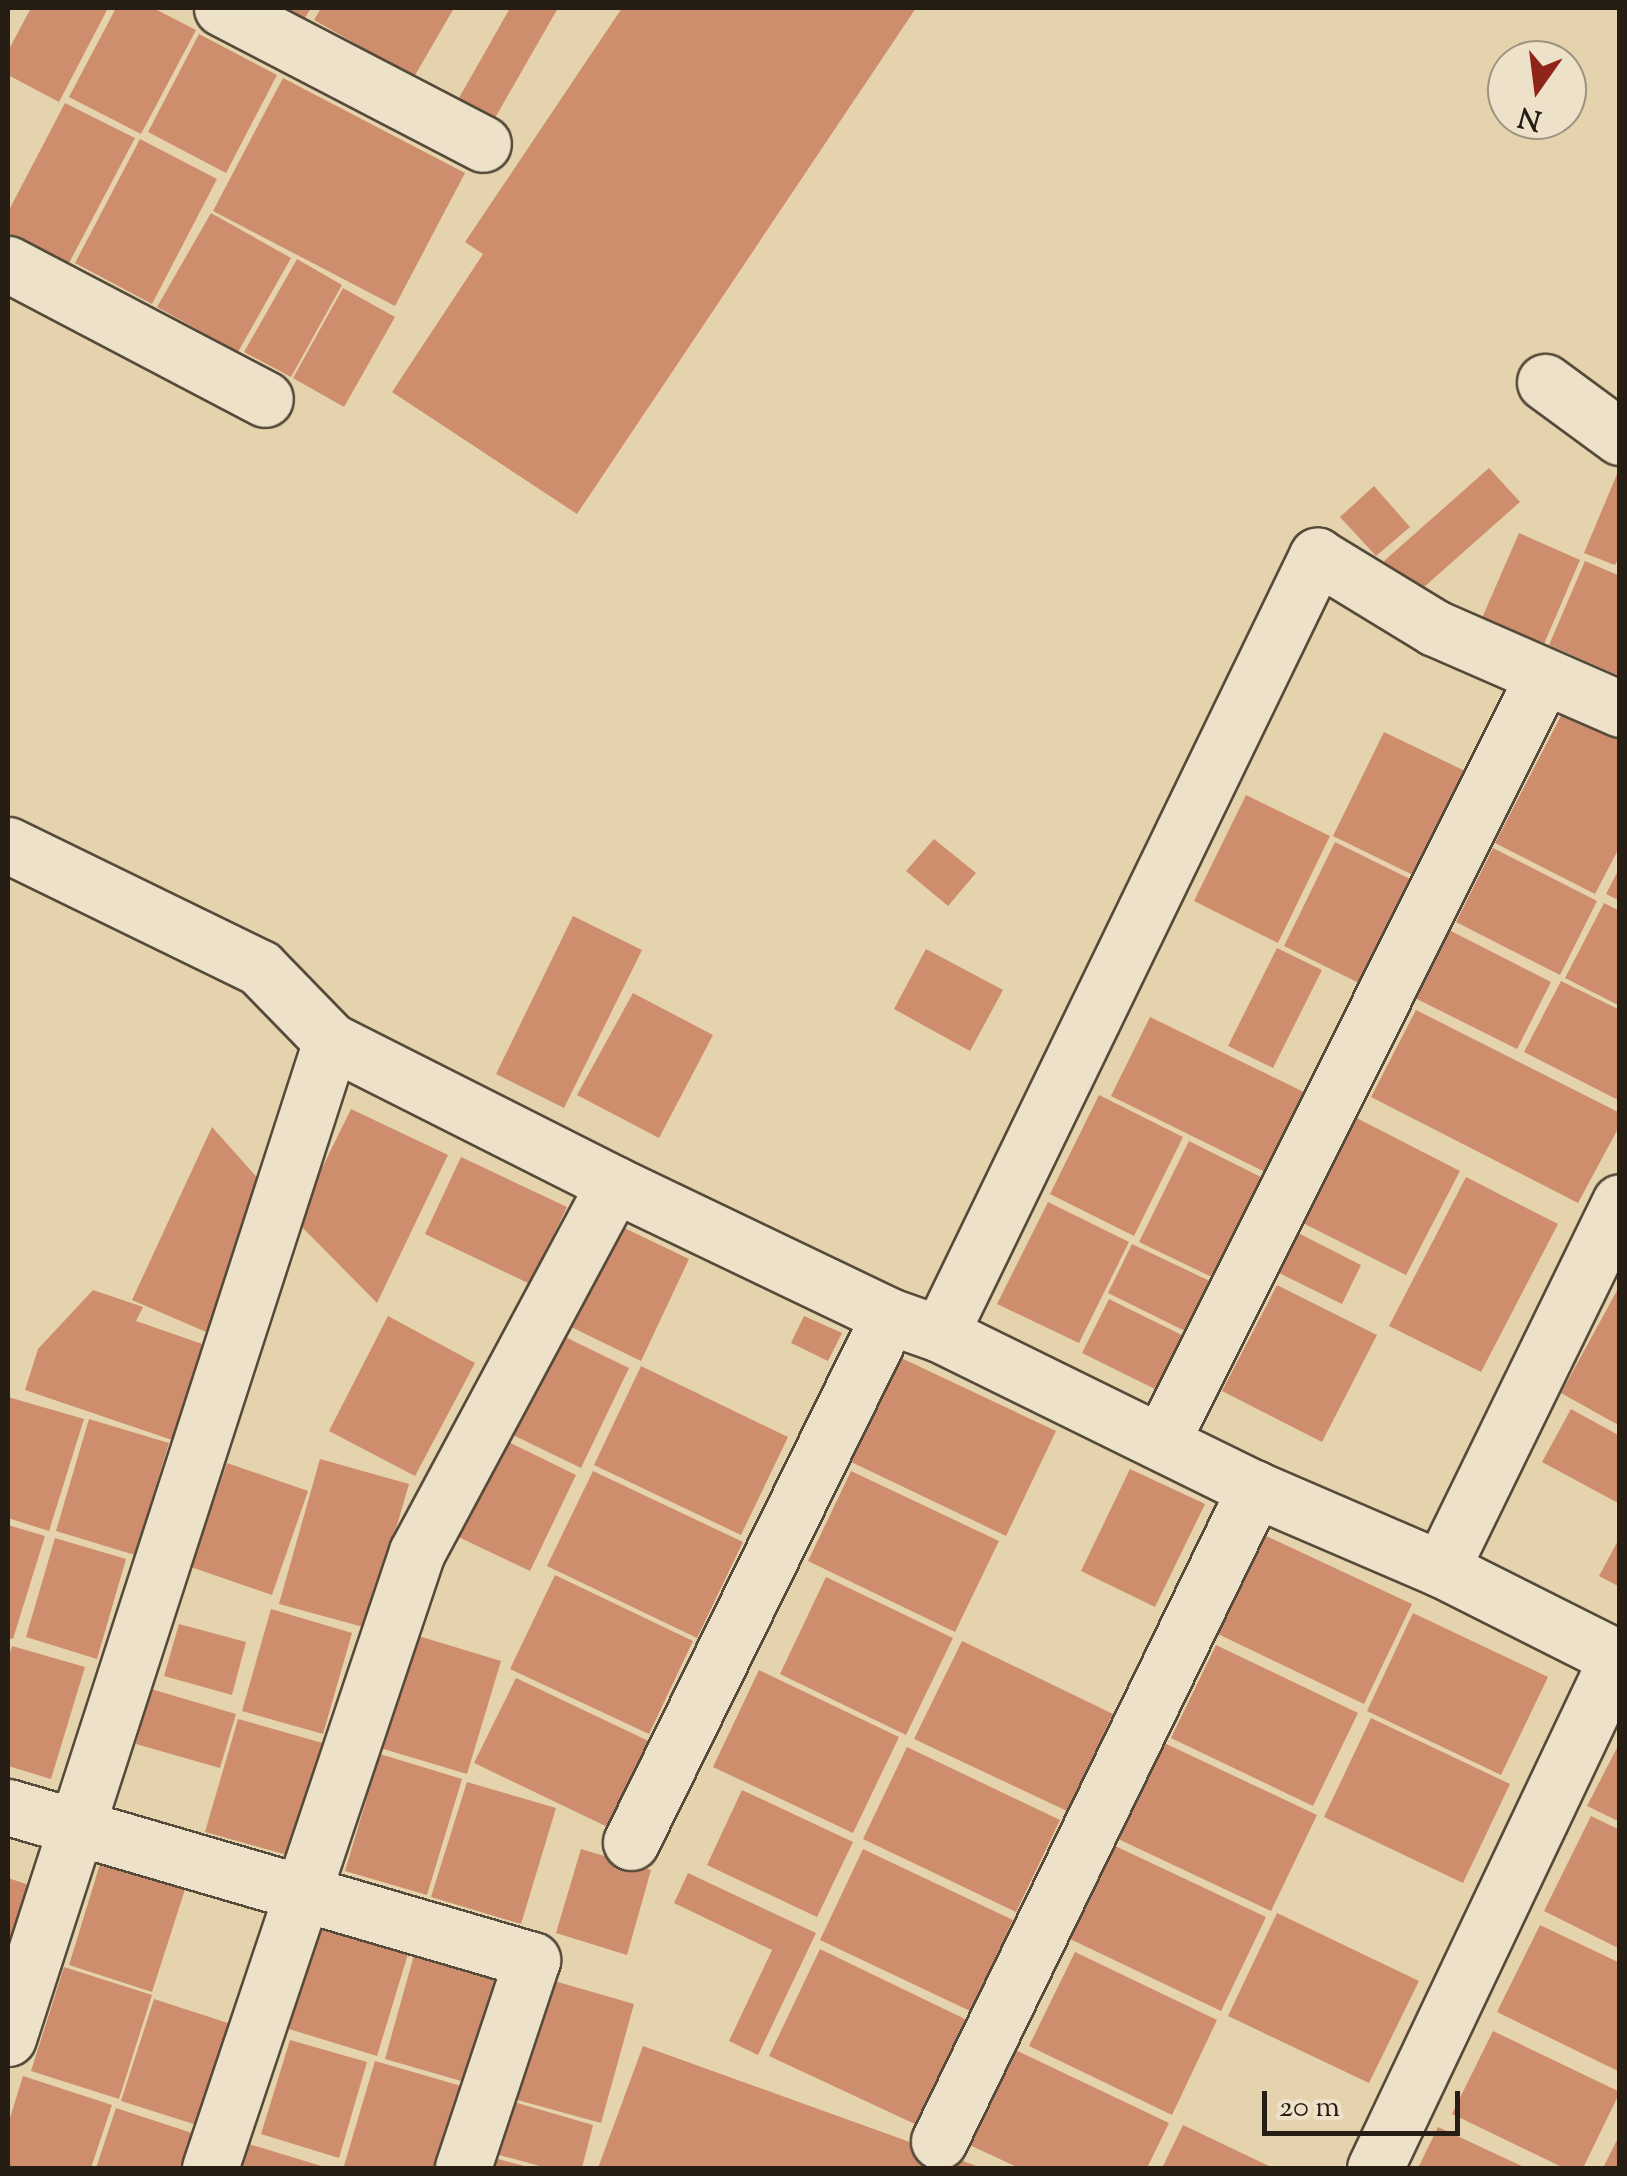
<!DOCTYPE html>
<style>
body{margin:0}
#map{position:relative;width:1627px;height:2176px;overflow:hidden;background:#e4d3ac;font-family:"Sorts Mill Goudy",serif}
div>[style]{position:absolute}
.building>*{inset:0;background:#ce8e6e}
.roads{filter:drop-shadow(2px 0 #564a3a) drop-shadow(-2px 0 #564a3a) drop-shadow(0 2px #564a3a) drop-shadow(0 -2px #564a3a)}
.street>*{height:55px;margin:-27.5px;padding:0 27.5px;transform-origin:27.5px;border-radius:27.5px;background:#ede2c9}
span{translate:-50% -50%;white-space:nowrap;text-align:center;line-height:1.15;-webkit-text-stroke:10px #ede2c9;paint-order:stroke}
.frame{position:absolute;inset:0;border:10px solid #261d14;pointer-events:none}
.north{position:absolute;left:1487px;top:40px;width:100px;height:100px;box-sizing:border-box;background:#ede2c9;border:2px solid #9d9381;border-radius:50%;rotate:194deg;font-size:28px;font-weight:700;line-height:40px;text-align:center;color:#261d14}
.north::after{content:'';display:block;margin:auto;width:35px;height:45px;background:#8f2418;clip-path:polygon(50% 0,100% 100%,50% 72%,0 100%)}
.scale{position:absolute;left:1262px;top:2091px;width:198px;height:45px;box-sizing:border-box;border:5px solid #261d14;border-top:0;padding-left:12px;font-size:30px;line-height:35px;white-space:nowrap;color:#261d14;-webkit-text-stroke:8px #ede2c9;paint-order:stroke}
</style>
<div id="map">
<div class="building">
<div style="clip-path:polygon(31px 8px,108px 8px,59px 102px,8px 75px,8px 51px)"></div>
<div style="clip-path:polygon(116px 8px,153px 8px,196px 30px,141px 134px,69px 97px)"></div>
<div style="clip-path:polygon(276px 8px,311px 8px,302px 23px)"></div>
<div style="clip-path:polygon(321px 8px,454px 8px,414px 77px,314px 20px)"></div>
<div style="clip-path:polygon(510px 8px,558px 8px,495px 118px,459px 98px)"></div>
<div style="clip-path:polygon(622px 8px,916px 8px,577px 514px,392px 392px,483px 254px,465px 242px)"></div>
<div style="clip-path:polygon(199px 34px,277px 75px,226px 173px,148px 132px)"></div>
<div style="clip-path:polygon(283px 78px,465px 173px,395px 306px,213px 211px)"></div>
<div style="clip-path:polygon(65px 103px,135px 138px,68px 265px,8px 234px,8px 212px)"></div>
<div style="clip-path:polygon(140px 139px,217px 179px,152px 304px,75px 263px)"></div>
<div style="clip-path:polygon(211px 213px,291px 258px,238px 352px,157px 307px)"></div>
<div style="clip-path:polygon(297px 259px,342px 285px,291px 377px,244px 352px)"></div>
<div style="clip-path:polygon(343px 288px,395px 317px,344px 407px,293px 378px)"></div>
<div style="clip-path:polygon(1620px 467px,1620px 555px,1615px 565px,1584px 553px)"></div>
<div style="clip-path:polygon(1489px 468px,1520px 502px,1415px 595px,1384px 561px)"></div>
<div style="clip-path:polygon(1374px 486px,1410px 527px,1376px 556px,1340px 517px)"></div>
<div style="clip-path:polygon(1519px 533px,1580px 560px,1544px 644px,1482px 618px)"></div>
<div style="clip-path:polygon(1585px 561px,1620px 576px,1620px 676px,1549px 645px)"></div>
<div style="clip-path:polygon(1565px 708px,1620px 736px,1620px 846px,1595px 894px,1495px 843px)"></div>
<div style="clip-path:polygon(1384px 732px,1465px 771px,1413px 875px,1333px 836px)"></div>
<div style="clip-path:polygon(1246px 795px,1330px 836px,1278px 943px,1194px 901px)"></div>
<div style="clip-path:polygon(934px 839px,976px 873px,948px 906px,906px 871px)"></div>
<div style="clip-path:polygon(1335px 842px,1410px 879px,1359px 983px,1284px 946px)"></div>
<div style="clip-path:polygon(1493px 848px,1597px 901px,1560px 975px,1456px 922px)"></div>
<div style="clip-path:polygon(1620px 867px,1620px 901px,1606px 894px)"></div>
<div style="clip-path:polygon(1604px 903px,1620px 911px,1620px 1006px,1565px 978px)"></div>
<div style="clip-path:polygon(573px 916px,642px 950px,564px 1108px,496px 1074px)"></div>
<div style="clip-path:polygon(1449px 930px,1551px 982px,1517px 1049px,1415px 998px)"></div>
<div style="clip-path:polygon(1277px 948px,1322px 970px,1273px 1068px,1228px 1046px)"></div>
<div style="clip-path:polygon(926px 949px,1003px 990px,970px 1051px,894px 1009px)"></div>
<div style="clip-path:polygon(1561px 981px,1620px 1010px,1620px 1101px,1524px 1052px)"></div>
<div style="clip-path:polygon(633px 993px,713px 1035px,659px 1138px,577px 1095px)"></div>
<div style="clip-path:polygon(1416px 1010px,1620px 1113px,1620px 1125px,1578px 1203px,1371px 1097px)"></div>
<div style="clip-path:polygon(1150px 1017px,1306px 1093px,1267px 1173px,1111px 1096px)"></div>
<div style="clip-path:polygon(1099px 1095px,1183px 1137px,1134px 1236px,1050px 1194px)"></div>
<div style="clip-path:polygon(351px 1109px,448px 1155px,377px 1303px,296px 1221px)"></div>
<div style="clip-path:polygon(1341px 1110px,1460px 1171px,1406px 1275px,1287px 1215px)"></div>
<div style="clip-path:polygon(212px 1127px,263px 1184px,213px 1335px,132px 1300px)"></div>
<div style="clip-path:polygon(1189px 1141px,1265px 1179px,1216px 1279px,1139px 1242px)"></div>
<div style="clip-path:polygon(461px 1157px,567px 1207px,530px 1284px,425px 1234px)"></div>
<div style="clip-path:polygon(1466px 1177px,1558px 1224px,1481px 1372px,1389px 1326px)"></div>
<div style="clip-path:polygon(1048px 1202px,1129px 1242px,1079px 1343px,997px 1304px)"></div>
<div style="clip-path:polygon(616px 1224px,689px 1259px,641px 1361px,567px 1325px)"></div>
<div style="clip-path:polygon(1296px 1232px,1361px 1265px,1342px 1304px,1275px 1271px)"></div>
<div style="clip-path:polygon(1132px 1244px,1214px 1283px,1189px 1333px,1108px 1293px)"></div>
<div style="clip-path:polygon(1277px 1285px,1377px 1335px,1322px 1442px,1222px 1391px)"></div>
<div style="clip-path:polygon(1620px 1285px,1620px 1426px,1561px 1393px)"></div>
<div style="clip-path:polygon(93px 1290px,143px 1307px,136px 1321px,208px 1346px,175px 1441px,25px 1390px,38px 1349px)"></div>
<div style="clip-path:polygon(1109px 1299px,1186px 1337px,1159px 1391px,1082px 1353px)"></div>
<div style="clip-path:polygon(388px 1316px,475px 1363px,415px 1476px,329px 1431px)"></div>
<div style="clip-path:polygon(804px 1316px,842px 1333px,828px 1361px,791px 1343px)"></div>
<div style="clip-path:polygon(561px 1335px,629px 1368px,581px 1468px,513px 1435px)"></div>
<div style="clip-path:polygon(897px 1356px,1056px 1431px,1006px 1536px,847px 1460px)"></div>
<div style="clip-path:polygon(641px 1366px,788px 1437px,741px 1535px,594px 1465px)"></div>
<div style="clip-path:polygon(8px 1397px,84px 1419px,49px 1531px,8px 1518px)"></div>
<div style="clip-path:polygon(1571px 1409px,1620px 1436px,1620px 1504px,1542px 1462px)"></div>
<div style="clip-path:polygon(89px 1419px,169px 1443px,135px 1555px,56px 1531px)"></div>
<div style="clip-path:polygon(492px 1434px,576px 1475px,530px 1571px,446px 1531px)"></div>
<div style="clip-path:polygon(320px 1459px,409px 1484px,367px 1628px,279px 1604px)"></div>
<div style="clip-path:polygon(227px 1463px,308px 1491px,272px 1595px,191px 1567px)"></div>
<div style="clip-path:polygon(1130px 1469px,1205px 1504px,1155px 1607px,1081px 1571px)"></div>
<div style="clip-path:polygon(593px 1471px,743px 1542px,697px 1638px,547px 1566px)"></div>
<div style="clip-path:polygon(851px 1471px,999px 1541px,955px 1632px,808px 1561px)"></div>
<div style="clip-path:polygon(8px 1525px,45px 1536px,13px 1639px,8px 1638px)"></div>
<div style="clip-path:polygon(1264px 1535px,1412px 1604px,1364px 1704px,1218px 1634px)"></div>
<div style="clip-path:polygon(1620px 1537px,1620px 1587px,1599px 1576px)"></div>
<div style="clip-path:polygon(55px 1538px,126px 1559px,97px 1659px,26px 1637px)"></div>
<div style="clip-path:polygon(555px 1575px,693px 1641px,649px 1734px,510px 1669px)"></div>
<div style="clip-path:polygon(826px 1577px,953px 1638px,906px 1735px,780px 1674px)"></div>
<div style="clip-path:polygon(271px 1609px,352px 1633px,323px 1734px,242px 1711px)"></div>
<div style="clip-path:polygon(1413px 1613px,1548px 1677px,1501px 1775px,1367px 1711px)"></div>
<div style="clip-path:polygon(179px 1624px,246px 1642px,232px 1695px,164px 1676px)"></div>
<div style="clip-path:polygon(412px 1634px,501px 1661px,467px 1774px,377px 1747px)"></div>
<div style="clip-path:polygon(962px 1641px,1113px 1714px,1067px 1811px,914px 1739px)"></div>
<div style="clip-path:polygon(1216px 1645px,1358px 1713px,1313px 1806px,1171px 1738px)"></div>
<div style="clip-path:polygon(12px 1646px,85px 1667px,51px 1779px,8px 1766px,8px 1660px)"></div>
<div style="clip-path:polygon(759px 1670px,899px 1737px,853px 1833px,713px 1767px)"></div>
<div style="clip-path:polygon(516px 1678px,657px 1745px,616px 1831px,474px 1763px)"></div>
<div style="clip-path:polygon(151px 1689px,236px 1714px,220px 1768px,136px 1744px)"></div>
<div style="clip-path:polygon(1371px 1718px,1510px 1784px,1463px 1883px,1324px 1817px)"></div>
<div style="clip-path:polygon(238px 1719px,326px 1744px,294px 1857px,205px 1832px)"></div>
<div style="clip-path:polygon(1160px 1741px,1317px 1815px,1271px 1911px,1114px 1837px)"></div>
<div style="clip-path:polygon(1620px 1742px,1620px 1822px,1587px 1806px)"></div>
<div style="clip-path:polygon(907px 1747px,1060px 1820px,1016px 1912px,863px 1839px)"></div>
<div style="clip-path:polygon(380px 1754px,462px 1779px,427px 1895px,345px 1871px)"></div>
<div style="clip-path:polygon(467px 1782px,556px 1808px,521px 1924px,431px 1897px)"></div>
<div style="clip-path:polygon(742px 1790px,853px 1842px,817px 1917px,707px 1865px)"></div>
<div style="clip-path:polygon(1591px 1816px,1620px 1830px,1620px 1949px,1544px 1911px)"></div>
<div style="clip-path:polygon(1113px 1845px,1266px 1917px,1221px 2011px,1068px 1938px)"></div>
<div style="clip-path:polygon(581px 1849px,651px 1870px,627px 1955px,556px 1933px)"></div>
<div style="clip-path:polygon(863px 1849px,1013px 1920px,970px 2011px,820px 1940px)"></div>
<div style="clip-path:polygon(104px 1851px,189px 1877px,152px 1992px,69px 1965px)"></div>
<div style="clip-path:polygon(688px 1873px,816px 1933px,758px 2055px,729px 2041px,772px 1950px,674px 1903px)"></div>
<div style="clip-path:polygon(8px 1878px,35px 1887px,8px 1952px)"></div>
<div style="clip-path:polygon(1277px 1913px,1419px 1981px,1369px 2083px,1228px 2016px)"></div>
<div style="clip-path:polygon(323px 1917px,411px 1944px,377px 2056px,289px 2029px)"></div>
<div style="clip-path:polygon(1540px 1925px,1620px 1963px,1620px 2072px,1497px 2012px)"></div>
<div style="clip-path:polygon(416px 1948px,499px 1971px,468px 2083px,385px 2059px)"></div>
<div style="clip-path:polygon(820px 1949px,967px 2020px,917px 2125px,769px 2056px)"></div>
<div style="clip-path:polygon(1075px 1952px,1217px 2020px,1172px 2115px,1029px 2046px)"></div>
<div style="clip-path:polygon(64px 1967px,152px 1995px,119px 2099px,31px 2071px)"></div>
<div style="clip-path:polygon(544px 1978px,634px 2004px,601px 2123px,510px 2098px)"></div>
<div style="clip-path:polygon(154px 1999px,234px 2025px,200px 2126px,121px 2101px)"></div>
<div style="clip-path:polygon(1493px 2031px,1620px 2092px,1583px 2168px,1564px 2168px,1452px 2114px)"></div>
<div style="clip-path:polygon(290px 2040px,367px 2062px,339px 2158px,261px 2134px)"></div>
<div style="clip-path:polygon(643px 2046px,982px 2168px,598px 2168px)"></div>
<div style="clip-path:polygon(1009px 2047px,1169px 2123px,1147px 2168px,1019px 2168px,963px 2142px)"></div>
<div style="clip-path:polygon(375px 2061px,465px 2087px,442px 2168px,344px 2166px)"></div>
<div style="clip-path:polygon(23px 2076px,112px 2105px,91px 2168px,8px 2168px,8px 2124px)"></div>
<div style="clip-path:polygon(507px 2100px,593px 2125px,582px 2168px,547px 2168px,492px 2153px)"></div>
<div style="clip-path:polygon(116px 2108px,198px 2135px,187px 2168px,96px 2168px)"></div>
<div style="clip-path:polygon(1183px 2125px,1273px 2168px,1162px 2168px)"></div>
<div style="clip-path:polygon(1438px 2127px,1526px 2168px,1418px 2168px)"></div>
<div style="clip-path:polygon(1620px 2134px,1620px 2168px,1603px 2168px)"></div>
<div style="clip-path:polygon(249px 2144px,328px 2168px,241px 2168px)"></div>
<div style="clip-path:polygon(487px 2156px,528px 2167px,528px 2168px,483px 2168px)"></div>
</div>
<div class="roads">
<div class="street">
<div style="left:222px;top:8px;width:294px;rotate:27.5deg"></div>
<div style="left:8px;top:264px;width:290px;rotate:27.7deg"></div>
<div style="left:1545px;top:382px;width:93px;rotate:36.3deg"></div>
<div style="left:8px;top:845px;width:280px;rotate:26deg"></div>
<div style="left:260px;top:968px;width:102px;rotate:45.8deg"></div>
<div style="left:331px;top:1041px;width:317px;rotate:26.8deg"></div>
<div style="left:614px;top:1184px;width:305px;rotate:25.6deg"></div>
<div style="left:889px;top:1316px;width:54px;rotate:19.4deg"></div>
<div style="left:940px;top:1334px;width:351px;rotate:26.2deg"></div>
<div style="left:1255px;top:1489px;width:202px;rotate:23.3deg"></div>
<div style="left:1441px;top:1569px;width:200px;rotate:26.7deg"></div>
<div style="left:940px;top:1334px;width:865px;rotate:-64.15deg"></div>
<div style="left:1317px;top:556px;width:138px;rotate:31.4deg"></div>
<div style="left:1435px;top:628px;width:202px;rotate:23.6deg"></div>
<div style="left:1162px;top:1440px;width:853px;rotate:-63.46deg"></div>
<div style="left:1441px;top:1569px;width:408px;rotate:-64deg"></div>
<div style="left:8px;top:1807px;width:546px;rotate:16.28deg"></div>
<div style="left:532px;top:1960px;width:219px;rotate:108.4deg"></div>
<div style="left:631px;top:1842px;width:586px;rotate:-63.87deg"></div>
<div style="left:8px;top:2038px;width:1048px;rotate:-72.05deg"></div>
<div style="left:939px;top:2141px;width:725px;rotate:-64.14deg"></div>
<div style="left:210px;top:2168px;width:650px;rotate:-71.43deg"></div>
<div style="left:417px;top:1552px;width:417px;rotate:-61.8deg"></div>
<div style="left:1375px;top:2168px;width:565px;rotate:-64.62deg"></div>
</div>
</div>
<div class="frame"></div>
<div class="north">N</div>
<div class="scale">20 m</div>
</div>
